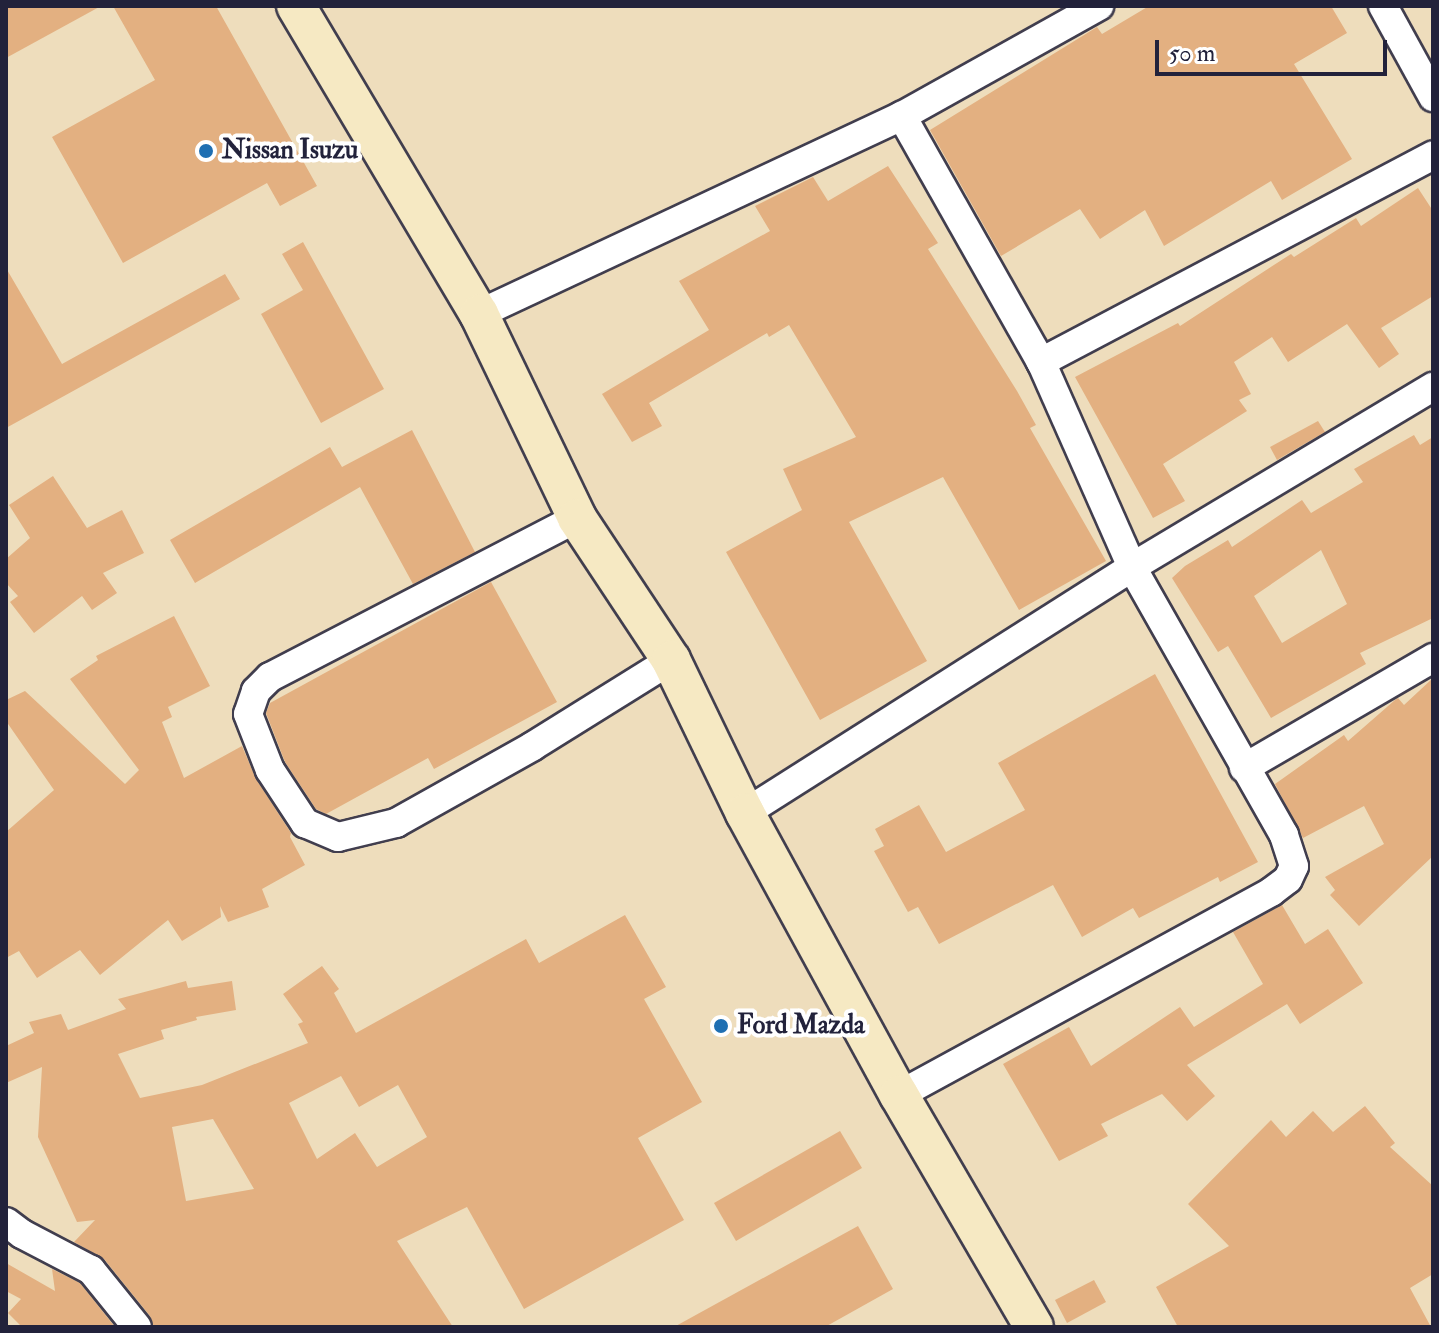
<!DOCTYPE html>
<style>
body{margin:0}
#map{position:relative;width:1439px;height:1333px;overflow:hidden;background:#eeddbc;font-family:"IM FELL Double Pica",serif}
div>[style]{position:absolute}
.building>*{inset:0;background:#e3b081}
.roads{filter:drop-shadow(2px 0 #413e4e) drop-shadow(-2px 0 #413e4e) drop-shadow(0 2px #413e4e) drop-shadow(0 -2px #413e4e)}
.street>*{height:28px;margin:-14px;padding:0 14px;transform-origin:14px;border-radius:14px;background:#fff}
.secondary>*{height:38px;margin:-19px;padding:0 19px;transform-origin:19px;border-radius:19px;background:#f6e9c3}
.dots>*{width:22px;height:22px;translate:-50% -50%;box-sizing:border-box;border:4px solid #fff;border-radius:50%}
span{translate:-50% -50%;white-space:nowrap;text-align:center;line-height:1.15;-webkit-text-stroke:8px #fff;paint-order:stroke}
.poi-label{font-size:26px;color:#22223b;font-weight:700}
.left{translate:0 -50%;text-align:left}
.frame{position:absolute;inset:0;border:8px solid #22223b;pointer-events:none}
.scale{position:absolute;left:1155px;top:40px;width:232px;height:36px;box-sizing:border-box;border:4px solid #22223b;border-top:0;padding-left:10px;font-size:24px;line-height:28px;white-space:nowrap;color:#22223b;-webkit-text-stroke:6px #fff;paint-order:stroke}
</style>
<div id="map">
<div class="building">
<div style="clip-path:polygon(6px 6px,101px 6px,6px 58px)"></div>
<div style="clip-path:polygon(113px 6px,216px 6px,317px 186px,280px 206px,267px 183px,123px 263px,52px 137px,155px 80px)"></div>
<div style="clip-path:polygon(1149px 6px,1331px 6px,1347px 33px,1294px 64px,1352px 159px,1282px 200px,1271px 181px,1164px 246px,1145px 210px,1100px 239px,1080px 209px,1001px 256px,930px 130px,1097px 27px,1102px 34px)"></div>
<div style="clip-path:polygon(888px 166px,938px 243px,928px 249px,1017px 391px,1036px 425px,1030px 428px,1106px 561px,1019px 610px,943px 477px,849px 522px,927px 661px,820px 720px,726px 552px,802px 510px,783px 469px,856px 437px,789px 325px,769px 337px,767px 333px,649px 403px,662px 426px,632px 442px,602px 394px,709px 330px,679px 281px,770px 231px,755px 206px,813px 177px,828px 201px)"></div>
<div style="clip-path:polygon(1418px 188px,1433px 211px,1433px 296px,1381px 328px,1399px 354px,1379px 368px,1347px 324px,1288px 362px,1272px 337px,1234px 362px,1251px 394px,1239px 400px,1247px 411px,1163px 464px,1185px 501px,1153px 518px,1075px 377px,1178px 323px,1180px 326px,1291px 254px,1294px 257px,1356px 218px,1361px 226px)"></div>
<div style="clip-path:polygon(303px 242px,384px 389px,321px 423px,261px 314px,303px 290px,282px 254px)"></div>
<div style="clip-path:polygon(6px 268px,62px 364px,225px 274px,240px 299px,6px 428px)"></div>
<div style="clip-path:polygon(1318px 421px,1325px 432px,1277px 460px,1270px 447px)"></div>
<div style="clip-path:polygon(412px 430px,475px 552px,413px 584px,360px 487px,195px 583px,170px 540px,330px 447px,342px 467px)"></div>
<div style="clip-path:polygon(evenodd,1414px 435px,1420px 445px,1433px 437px,1433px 618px,1360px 653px,1366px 664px,1271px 718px,1228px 646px,1218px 652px,1172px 578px,1185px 566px,1228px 540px,1232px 547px,1302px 500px,1311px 513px,1363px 482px,1354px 469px,1414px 435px,1321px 550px,1347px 604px,1282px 643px,1254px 596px,1321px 550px)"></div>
<div style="clip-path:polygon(53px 476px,87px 528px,122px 510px,144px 553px,103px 573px,117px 593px,92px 610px,82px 596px,34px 633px,10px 602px,18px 596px,6px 583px,6px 559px,30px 538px,9px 505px)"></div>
<div style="clip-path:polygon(491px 582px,557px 702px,434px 769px,428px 758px,326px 814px,316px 809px,285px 762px,266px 713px,270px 703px)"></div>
<div style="clip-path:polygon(174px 616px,210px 686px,168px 707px,172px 717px,162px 722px,184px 778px,242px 746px,256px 779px,291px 833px,290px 837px,305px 865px,262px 889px,269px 907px,228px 922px,220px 906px,221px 917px,182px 941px,168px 920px,100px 975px,80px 950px,37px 978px,19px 951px,6px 958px,6px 832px,54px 790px,6px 721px,6px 700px,25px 691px,125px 784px,139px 770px,70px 679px,98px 660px,96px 656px)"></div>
<div style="clip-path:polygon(1155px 674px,1258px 862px,1220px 882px,1218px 877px,1139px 918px,1133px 908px,1082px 937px,1053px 885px,939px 944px,918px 907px,908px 912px,874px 851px,884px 846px,875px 829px,919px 805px,946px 852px,1025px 810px,998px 763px)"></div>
<div style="clip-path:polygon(1433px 678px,1433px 856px,1359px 926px,1330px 895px,1335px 890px,1325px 877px,1384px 844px,1364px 806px,1303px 838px,1275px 784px,1344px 735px,1348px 741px,1395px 700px,1398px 698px,1404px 705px)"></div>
<div style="clip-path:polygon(1282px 905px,1305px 944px,1328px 929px,1363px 983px,1300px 1024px,1287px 1004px,1187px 1065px,1215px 1096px,1187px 1121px,1162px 1094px,1101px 1124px,1108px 1136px,1059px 1161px,1003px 1064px,1069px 1027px,1091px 1066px,1180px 1007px,1194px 1027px,1263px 984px,1233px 932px)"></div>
<div style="clip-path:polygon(evenodd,625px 915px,666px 987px,644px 999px,702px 1102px,638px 1138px,684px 1220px,524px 1309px,467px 1207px,397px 1241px,453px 1327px,154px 1327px,150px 1316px,104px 1259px,74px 1242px,95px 1220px,77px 1222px,38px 1137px,42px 1067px,6px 1083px,6px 1046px,34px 1033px,29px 1022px,61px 1014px,68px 1030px,126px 1009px,118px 999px,186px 981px,188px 988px,232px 981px,236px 1010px,196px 1017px,197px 1020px,161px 1030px,164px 1039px,118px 1054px,140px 1098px,202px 1085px,308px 1043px,298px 1024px,303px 1022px,283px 994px,322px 966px,339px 989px,334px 993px,356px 1033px,526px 939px,539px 963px,625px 915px,341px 1076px,359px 1107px,398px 1085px,427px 1137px,377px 1167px,355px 1133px,317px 1159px,289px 1103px,341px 1076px,625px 915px,213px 1119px,254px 1189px,186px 1201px,172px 1127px,213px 1119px)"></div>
<div style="clip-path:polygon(1365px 1106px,1395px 1143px,1390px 1147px,1433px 1186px,1433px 1274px,1410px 1288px,1431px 1327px,1178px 1327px,1156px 1287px,1229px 1246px,1188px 1204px,1271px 1120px,1286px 1137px,1313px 1111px,1333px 1132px)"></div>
<div style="clip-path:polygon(840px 1131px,862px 1168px,736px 1241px,714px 1203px)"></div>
<div style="clip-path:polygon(858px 1226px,893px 1289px,825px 1327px,674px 1327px)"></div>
<div style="clip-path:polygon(6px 1263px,55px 1291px,52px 1269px,80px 1283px,115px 1327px,22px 1327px,8px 1313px,21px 1299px,6px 1291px)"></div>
<div style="clip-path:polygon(1094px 1280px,1106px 1302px,1067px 1323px,1055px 1300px)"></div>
</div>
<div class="roads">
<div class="street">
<div style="left:1383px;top:6px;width:104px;rotate:61.2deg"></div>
<div style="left:479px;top:314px;width:467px;rotate:-25.1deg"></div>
<div style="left:902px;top:116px;width:226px;rotate:-29.2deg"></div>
<div style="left:1041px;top:362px;width:443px;rotate:-27.8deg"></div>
<div style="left:577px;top:518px;width:346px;rotate:152.6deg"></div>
<div style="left:270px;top:677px;width:20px;rotate:135deg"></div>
<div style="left:256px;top:691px;width:24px;rotate:109deg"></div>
<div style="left:248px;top:714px;width:60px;rotate:68.6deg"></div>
<div style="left:270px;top:770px;width:64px;rotate:56.6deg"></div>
<div style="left:305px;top:823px;width:36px;rotate:23deg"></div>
<div style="left:338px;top:837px;width:60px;rotate:-13.6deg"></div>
<div style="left:396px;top:823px;width:157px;rotate:-29.3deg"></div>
<div style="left:533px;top:746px;width:163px;rotate:-31.9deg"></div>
<div style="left:1244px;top:768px;width:219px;rotate:-30.2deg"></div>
<div style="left:745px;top:813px;width:459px;rotate:-32.4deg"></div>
<div style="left:1132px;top:567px;width:351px;rotate:-30.9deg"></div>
<div style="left:899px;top:1095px;width:424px;rotate:-28.6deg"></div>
<div style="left:1271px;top:892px;width:21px;rotate:-37deg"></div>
<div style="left:1288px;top:879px;width:14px;rotate:-65deg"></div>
<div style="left:1294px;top:866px;width:33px;rotate:-108deg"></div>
<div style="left:1284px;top:835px;width:308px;rotate:-119.6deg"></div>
<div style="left:1132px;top:567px;width:224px;rotate:-113.9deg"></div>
<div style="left:1041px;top:362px;width:283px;rotate:-119.5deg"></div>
<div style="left:6px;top:1222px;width:20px;rotate:37deg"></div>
<div style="left:22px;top:1234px;width:78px;rotate:27.6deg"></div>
<div style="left:91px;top:1270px;width:73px;rotate:51.1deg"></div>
</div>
<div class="secondary">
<div style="left:296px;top:6px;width:358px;rotate:59.3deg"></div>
<div style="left:479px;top:314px;width:226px;rotate:64.3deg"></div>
<div style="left:577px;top:518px;width:170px;rotate:56.5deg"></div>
<div style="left:671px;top:660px;width:170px;rotate:64.2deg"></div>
<div style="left:745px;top:813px;width:321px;rotate:61.4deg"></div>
<div style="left:899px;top:1095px;width:268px;rotate:59.8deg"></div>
</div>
</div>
<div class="dots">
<div style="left:206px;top:151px;background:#1f6fb2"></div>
<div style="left:721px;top:1026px;background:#1f6fb2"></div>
</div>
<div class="poi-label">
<span class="left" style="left:222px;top:151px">Nissan Isuzu</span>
<span class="left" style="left:737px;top:1026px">Ford Mazda</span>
</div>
<div class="frame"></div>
<div class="scale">50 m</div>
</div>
